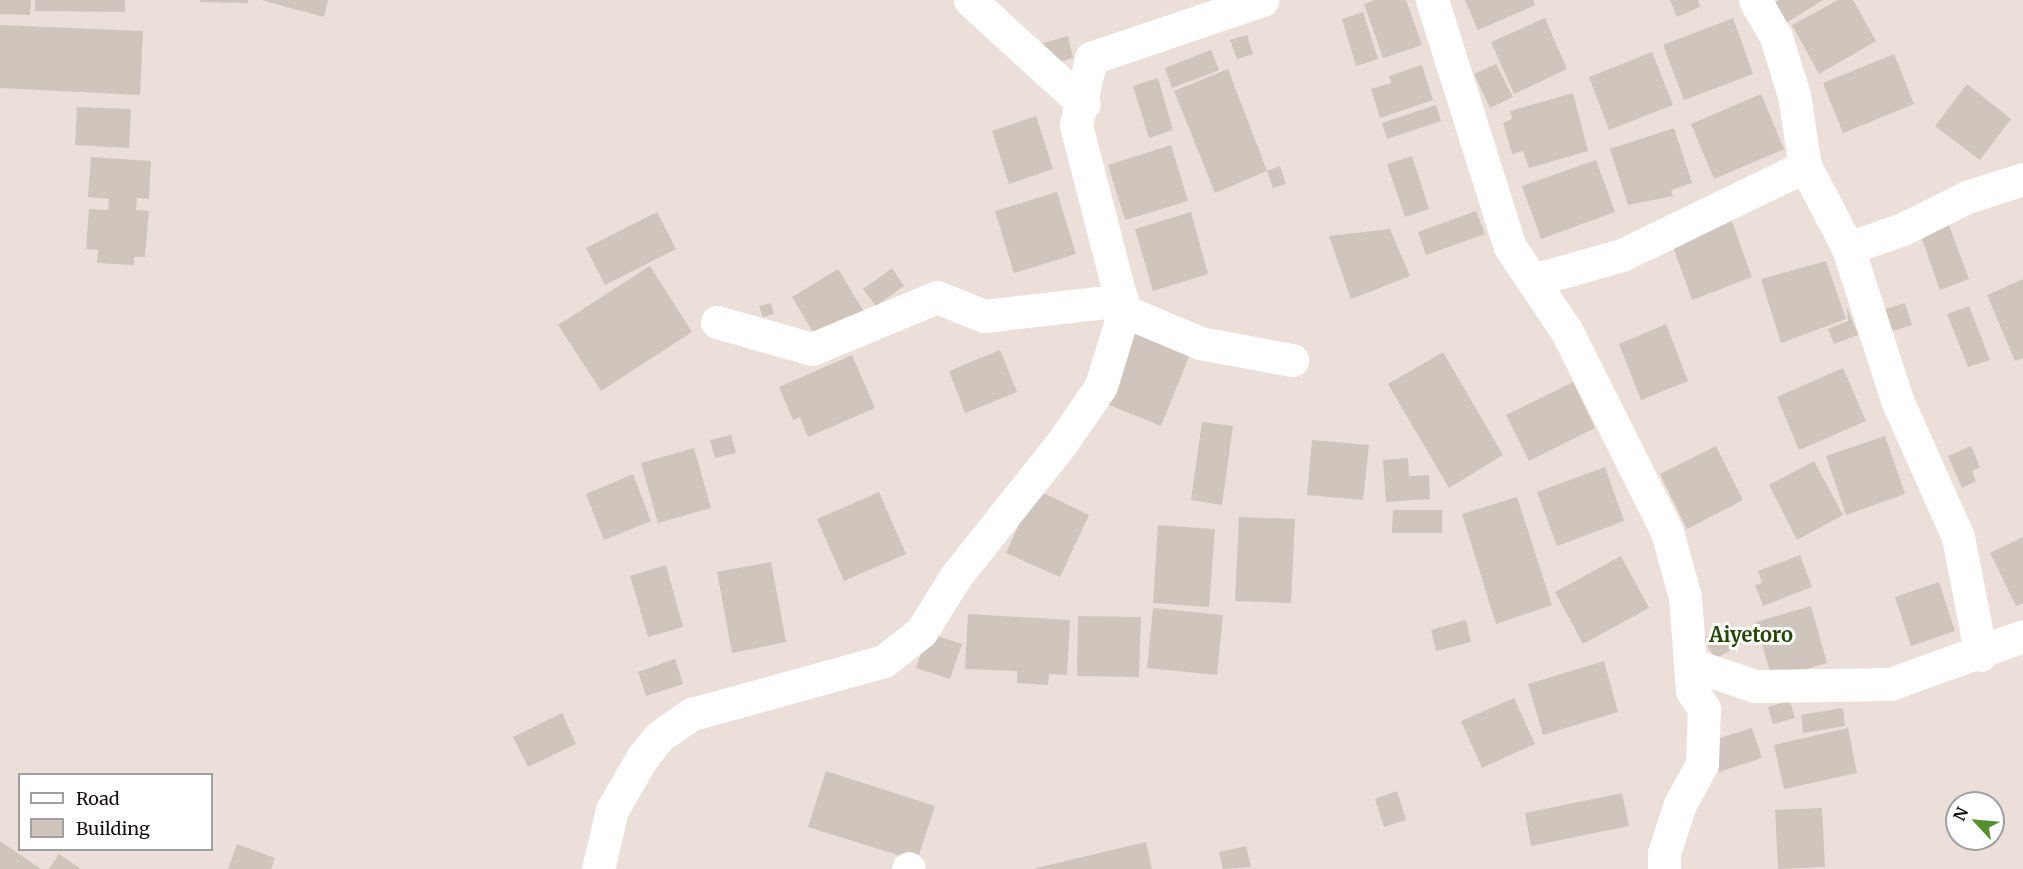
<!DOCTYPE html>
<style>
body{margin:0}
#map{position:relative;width:2023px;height:869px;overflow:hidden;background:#ecdfd9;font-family:Merriweather,serif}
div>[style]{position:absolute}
.building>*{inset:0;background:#cfc5bc}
.minor>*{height:33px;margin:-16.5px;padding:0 16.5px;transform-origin:16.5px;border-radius:16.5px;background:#fff}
span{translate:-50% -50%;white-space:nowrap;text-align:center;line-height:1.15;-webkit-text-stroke:6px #fff;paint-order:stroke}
.quarter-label{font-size:20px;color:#254806;font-weight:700}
.legend{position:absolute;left:18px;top:773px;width:195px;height:78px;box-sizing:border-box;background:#fff;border:2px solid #a19f9f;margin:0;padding:8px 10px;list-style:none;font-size:18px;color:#14100e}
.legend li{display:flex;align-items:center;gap:12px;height:30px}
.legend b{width:30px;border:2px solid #a19f9f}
.north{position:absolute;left:1945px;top:791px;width:60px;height:60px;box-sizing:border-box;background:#fff;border:2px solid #a19f9f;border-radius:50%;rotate:296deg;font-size:16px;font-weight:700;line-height:24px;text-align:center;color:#14100e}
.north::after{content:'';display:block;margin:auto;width:21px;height:27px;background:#568f2d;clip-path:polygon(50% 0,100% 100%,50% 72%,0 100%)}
</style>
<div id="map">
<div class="building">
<div style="clip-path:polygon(0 0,31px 0,30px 15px,0 14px)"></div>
<div style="clip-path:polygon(35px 0,125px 0,125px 12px,35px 11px)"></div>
<div style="clip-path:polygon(200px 0,248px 0,248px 3px,200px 2px)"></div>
<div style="clip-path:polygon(261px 0,328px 0,324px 17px)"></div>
<div style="clip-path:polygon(1375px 0,1406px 0,1422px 45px,1383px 58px,1364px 4px)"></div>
<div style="clip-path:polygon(1465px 0,1533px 0,1535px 5px,1478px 30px)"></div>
<div style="clip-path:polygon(1670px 0,1698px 0,1700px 7px,1677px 17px)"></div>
<div style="clip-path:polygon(1779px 0,1823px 0,1786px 23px,1774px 3px)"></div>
<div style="clip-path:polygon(1838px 0,1853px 0,1876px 41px,1819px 74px,1792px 25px)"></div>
<div style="clip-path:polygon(1363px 12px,1378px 59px,1356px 66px,1342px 19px)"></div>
<div style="clip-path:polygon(1545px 18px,1567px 69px,1514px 94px,1491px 42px)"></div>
<div style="clip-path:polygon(1733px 18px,1753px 74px,1684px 100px,1663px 45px)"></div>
<div style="clip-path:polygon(0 25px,143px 31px,140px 95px,0 88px)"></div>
<div style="clip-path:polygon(1247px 35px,1253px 54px,1237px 59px,1230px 40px)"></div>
<div style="clip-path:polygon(1068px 36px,1073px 58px,1035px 69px,1029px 47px)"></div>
<div style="clip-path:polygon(1211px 50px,1219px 70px,1172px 88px,1165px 68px)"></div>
<div style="clip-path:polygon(1652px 52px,1673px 105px,1609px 130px,1589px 77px)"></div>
<div style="clip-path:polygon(1894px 54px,1914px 104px,1843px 133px,1823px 83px)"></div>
<div style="clip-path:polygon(1496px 64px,1513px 97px,1490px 108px,1474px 74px)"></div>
<div style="clip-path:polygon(1422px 65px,1433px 100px,1380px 118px,1371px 89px,1391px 83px,1389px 76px)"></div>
<div style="clip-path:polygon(1228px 69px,1267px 171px,1280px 166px,1286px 184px,1273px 188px,1267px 171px,1215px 193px,1174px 91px)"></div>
<div style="clip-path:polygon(1158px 78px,1173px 130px,1149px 138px,1133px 86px)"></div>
<div style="clip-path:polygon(1967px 84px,2011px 119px,1980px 160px,1935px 126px)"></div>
<div style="clip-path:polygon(1573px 93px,1588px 151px,1529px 168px,1523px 151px,1512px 154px,1503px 123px,1512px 119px,1510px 111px)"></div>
<div style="clip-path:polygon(1761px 94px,1784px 149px,1714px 179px,1691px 124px)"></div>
<div style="clip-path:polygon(1436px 105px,1441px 121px,1387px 139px,1382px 123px)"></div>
<div style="clip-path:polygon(77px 107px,131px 109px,129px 148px,75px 145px)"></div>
<div style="clip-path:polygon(1036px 116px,1053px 169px,1009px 184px,992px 131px)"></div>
<div style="clip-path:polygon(1674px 128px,1692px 183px,1671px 190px,1673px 196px,1628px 205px,1610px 149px)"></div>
<div style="clip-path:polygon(1171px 145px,1188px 201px,1125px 220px,1108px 165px)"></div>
<div style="clip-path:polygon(1412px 156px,1429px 209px,1405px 217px,1387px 164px)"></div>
<div style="clip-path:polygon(91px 157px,151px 161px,149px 199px,137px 198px,136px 210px,149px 211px,145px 257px,134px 257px,134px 265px,97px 263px,98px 250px,86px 249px,89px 209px,108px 210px,109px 199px,88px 197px)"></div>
<div style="clip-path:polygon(1596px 160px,1615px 212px,1541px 239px,1522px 186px)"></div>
<div style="clip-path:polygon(1057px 192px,1076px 254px,1014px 273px,995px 211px)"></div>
<div style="clip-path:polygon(1476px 211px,1485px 234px,1426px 255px,1418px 232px)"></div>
<div style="clip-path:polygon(657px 212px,676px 249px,605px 285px,586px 248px)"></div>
<div style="clip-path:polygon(1191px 212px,1208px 274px,1153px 291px,1135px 229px)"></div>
<div style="clip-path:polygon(1731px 219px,1752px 277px,1692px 300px,1671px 241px)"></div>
<div style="clip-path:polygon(1947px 220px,1969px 279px,1940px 290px,1919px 231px)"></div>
<div style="clip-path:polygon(1390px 229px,1410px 276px,1351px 299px,1329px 236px)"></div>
<div style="clip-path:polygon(1826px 261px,1846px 319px,1781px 343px,1761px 279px)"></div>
<div style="clip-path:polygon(650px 266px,692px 332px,601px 391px,558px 325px)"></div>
<div style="clip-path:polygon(892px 268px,904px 286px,876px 306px,863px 289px)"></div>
<div style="clip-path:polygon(838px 269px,866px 315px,820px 344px,792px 297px)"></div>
<div style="clip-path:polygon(2023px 279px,2023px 358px,2015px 361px,1987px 295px)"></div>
<div style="clip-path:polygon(771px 303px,774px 314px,763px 317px,759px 306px)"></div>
<div style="clip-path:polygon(1905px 303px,1912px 325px,1890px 332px,1883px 310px)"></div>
<div style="clip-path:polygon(1969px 306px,1990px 360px,1968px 367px,1947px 314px)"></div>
<div style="clip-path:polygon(1847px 307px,1858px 335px,1834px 344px,1828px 329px,1848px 321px)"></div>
<div style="clip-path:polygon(1666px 324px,1688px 381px,1641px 400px,1619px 344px)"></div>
<div style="clip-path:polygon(1131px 331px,1190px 354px,1161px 426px,1102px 402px)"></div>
<div style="clip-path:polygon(1000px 350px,1017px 392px,965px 413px,949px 371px)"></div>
<div style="clip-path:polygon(1443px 352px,1503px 455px,1449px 488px,1388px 384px)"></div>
<div style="clip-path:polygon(852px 355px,875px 408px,808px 437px,800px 417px,793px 420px,779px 387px)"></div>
<div style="clip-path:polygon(1843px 368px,1866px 421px,1799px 450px,1777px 397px)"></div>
<div style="clip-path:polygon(1573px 382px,1595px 428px,1529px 461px,1506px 415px)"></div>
<div style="clip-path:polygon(1202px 422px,1233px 426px,1222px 505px,1191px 500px)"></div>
<div style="clip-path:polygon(731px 435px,736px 453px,715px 458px,710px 440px)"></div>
<div style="clip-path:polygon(1885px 436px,1905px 494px,1846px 515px,1826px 456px)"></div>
<div style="clip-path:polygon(1312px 440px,1369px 445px,1363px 500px,1307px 495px)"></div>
<div style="clip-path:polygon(1716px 446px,1743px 500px,1687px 529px,1660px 474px)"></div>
<div style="clip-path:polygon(1971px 446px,1980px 467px,1972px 471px,1976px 481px,1962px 488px,1948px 456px)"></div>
<div style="clip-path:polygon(694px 448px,711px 508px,658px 523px,641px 463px)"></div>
<div style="clip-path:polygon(1408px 458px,1409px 476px,1429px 475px,1430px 499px,1386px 502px,1383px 460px)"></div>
<div style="clip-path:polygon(1814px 461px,1843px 515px,1797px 540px,1769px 485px)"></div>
<div style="clip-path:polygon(1605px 467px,1624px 521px,1557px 546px,1537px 492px)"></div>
<div style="clip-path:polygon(633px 474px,651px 521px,604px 540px,586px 494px)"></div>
<div style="clip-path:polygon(1035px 489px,1089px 515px,1060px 577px,1006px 553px)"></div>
<div style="clip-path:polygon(879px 492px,906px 554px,844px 581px,817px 519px)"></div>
<div style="clip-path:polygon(1517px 497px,1552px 605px,1496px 624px,1462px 514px)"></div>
<div style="clip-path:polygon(1393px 510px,1442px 510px,1442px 533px,1392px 533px)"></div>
<div style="clip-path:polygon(1239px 517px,1295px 519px,1291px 603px,1235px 601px)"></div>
<div style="clip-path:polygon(1158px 525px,1215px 529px,1209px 607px,1153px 603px)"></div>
<div style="clip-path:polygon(2023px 537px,2023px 603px,2016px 606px,1990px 553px)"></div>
<div style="clip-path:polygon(1800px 555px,1812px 587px,1763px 606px,1755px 585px,1762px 583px,1758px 571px)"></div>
<div style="clip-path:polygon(1621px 556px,1649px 608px,1583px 644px,1555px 592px)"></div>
<div style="clip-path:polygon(771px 562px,786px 642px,732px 653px,717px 572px)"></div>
<div style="clip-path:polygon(666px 565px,683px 627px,648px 637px,630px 576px)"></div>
<div style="clip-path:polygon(1939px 582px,1955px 631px,1911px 646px,1895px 597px)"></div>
<div style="clip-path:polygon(1811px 606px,1827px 663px,1772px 679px,1756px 622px)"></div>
<div style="clip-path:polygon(1153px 608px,1223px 615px,1217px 675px,1147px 668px)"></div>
<div style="clip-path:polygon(968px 614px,1070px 620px,1067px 675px,1049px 674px,1048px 685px,1017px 683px,1017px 671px,965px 669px)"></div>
<div style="clip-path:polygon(1078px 616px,1141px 617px,1139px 677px,1077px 676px)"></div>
<div style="clip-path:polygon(1466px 620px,1471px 642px,1436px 651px,1431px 630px)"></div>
<div style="clip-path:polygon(1731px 622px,1742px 644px,1715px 659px,1703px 638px)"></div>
<div style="clip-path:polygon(928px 633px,962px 644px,950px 679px,916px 668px)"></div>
<div style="clip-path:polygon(675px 659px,683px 684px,646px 696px,638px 672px)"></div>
<div style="clip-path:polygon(1604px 661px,1618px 712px,1543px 735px,1528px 684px)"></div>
<div style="clip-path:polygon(1514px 698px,1535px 744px,1482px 768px,1461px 721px)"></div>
<div style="clip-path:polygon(1790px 701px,1795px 718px,1773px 724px,1768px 707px)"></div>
<div style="clip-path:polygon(1843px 708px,1845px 726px,1803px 733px,1801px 715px)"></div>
<div style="clip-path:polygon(562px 713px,576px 744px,528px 767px,513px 737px)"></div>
<div style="clip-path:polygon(1752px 728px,1762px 758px,1719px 772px,1710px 741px)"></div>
<div style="clip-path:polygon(1848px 728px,1857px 773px,1784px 789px,1774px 745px)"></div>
<div style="clip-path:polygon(826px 771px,935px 806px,917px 861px,808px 827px)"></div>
<div style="clip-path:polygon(1397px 791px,1406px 820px,1384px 827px,1375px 799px)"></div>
<div style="clip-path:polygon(1622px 793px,1629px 826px,1531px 846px,1525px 813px)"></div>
<div style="clip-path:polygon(1822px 808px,1825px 867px,1778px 869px,1775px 810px)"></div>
<div style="clip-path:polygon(0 841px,41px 869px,0 869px)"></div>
<div style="clip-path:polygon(1146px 842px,1152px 869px,1036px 869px,1036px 868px)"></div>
<div style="clip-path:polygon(237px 844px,275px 858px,271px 869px,228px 869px)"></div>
<div style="clip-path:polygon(1246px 846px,1251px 867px,1223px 869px,1219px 852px)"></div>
<div style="clip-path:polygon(59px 854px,81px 869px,49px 869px)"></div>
</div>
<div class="minor">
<div style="left:970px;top:0;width:154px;rotate:42.4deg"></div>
<div style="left:1432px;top:0;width:259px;rotate:72.5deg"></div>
<div style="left:1510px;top:247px;width:100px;rotate:56deg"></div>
<div style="left:1566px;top:330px;width:226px;rotate:63.4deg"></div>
<div style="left:1667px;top:532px;width:67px;rotate:74.5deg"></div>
<div style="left:1685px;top:597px;width:94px;rotate:85.7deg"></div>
<div style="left:1692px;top:691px;width:22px;rotate:56deg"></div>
<div style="left:1704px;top:709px;width:55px;rotate:92.1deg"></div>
<div style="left:1702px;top:764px;width:46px;rotate:118.8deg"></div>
<div style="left:1680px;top:804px;width:52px;rotate:108.1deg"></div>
<div style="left:1664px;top:853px;width:16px;rotate:90deg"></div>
<div style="left:1755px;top:0;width:43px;rotate:60.4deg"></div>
<div style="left:1776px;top:37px;width:61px;rotate:72.8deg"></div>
<div style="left:1794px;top:95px;width:72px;rotate:81.2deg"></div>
<div style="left:1805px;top:166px;width:93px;rotate:62.3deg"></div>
<div style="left:1848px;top:248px;width:160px;rotate:72.1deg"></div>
<div style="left:1897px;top:400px;width:150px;rotate:66deg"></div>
<div style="left:1958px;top:537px;width:120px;rotate:79deg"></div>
<div style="left:1848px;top:248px;width:58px;rotate:-19.1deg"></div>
<div style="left:1903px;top:229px;width:72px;rotate:-26.6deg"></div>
<div style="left:1967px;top:197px;width:59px;rotate:-17.8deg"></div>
<div style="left:1533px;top:280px;width:92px;rotate:-15.7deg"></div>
<div style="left:1622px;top:255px;width:203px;rotate:-25.9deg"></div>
<div style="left:1124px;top:311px;width:82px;rotate:22.8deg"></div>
<div style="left:1200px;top:343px;width:94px;rotate:10.5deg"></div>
<div style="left:717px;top:322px;width:99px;rotate:15.9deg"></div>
<div style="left:812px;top:349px;width:135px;rotate:-22.6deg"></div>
<div style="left:937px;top:297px;width:51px;rotate:22deg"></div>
<div style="left:984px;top:316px;width:139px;rotate:-6.6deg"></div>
<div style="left:1693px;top:665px;width:65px;rotate:18.7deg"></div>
<div style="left:1755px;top:686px;width:135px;rotate:-0.8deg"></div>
<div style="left:1890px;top:684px;width:141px;rotate:-19.8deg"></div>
<div style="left:598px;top:869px;width:61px;rotate:-76.7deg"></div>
<div style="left:612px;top:810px;width:60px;rotate:-60deg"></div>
<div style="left:642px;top:758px;width:28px;rotate:-51deg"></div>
<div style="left:660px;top:736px;width:39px;rotate:-35deg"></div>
<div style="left:692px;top:714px;width:199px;rotate:-15.4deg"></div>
<div style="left:884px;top:661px;width:47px;rotate:-38.1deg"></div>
<div style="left:921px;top:632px;width:66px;rotate:-58deg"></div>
<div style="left:956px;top:576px;width:169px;rotate:-51.5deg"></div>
<div style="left:1061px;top:444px;width:70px;rotate:-55.4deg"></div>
<div style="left:1101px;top:386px;width:78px;rotate:-73deg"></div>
<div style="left:1124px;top:311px;width:192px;rotate:-104.5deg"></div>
<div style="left:1076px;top:125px;width:69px;rotate:-77.4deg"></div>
<div style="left:1091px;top:58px;width:181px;rotate:-18.7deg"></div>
<div style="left:908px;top:869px;width:1px;rotate:-45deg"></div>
</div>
<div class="quarter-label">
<span style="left:1751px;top:634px">Aiyetoro</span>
</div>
<ul class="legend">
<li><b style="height:8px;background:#fff"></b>Road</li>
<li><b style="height:16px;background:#cfc5bc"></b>Building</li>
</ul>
<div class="north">N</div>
</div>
